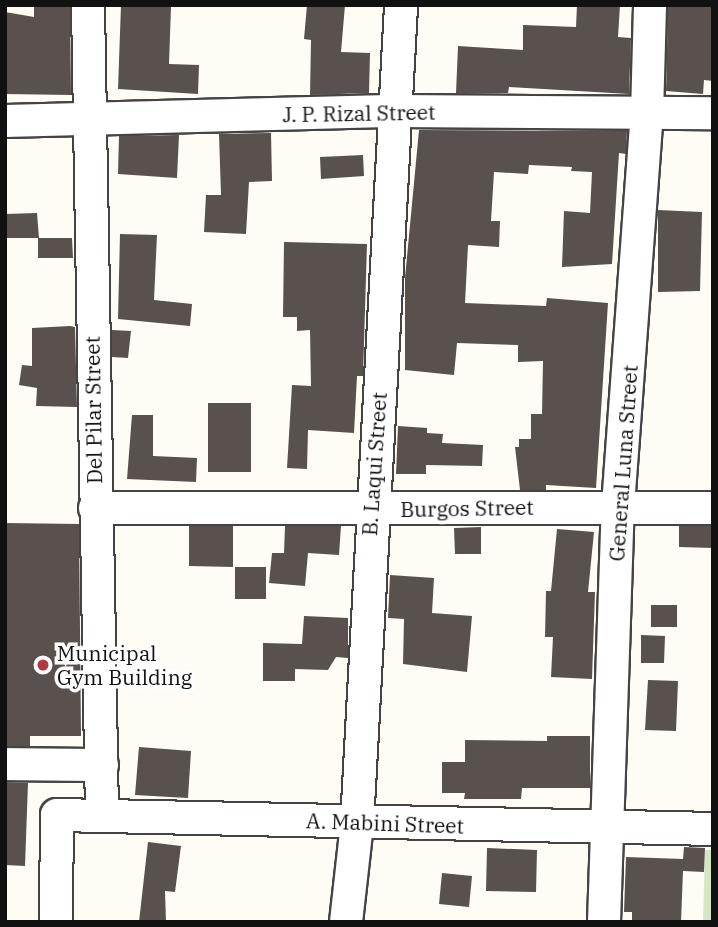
<!DOCTYPE html>
<style>
body{margin:0}
#map{position:relative;width:718px;height:927px;overflow:hidden;background:#fefcf5;font-family:"IBM Plex Serif",serif}
div>[style]{position:absolute}
.green>*{inset:0;background:#d6e6c2}
.building>*{inset:0;background:#58514e}
.roads{filter:drop-shadow(2px 0 #444) drop-shadow(-2px 0 #444) drop-shadow(0 2px #444) drop-shadow(0 -2px #444)}
.minor>*{height:32px;margin:-16px;padding:0 16px;transform-origin:16px;border-radius:16px;background:#fff}
.dots>*{width:19px;height:19px;translate:-50% -50%;box-sizing:border-box;border:4px solid #fff;border-radius:50%}
span{translate:-50% -50%;white-space:nowrap;text-align:center;line-height:1.15;-webkit-text-stroke:7px #fff;paint-order:stroke}
.street-label{font-size:21px;color:#111}
.poi-label{font-size:21px;color:#111}
.left{translate:0 -50%;text-align:left}
.frame{position:absolute;inset:0;border:7px solid #111;pointer-events:none}
</style>
<div id="map">
<div class="green">
<div style="clip-path:polygon(705px 850px,713px 850px,713px 922px,703px 922px)"></div>
</div>
<div class="building">
<div style="clip-path:polygon(121px 5px,171px 7px,169px 64px,199px 65px,198px 94px,118px 89px)"></div>
<div style="clip-path:polygon(307px 5px,345px 5px,341px 52px,370px 53px,369px 93px,310px 95px,311px 40px,304px 39px)"></div>
<div style="clip-path:polygon(577px 5px,620px 5px,618px 37px,631px 38px,629px 94px,509px 87px,508px 93px,456px 93px,458px 46px,523px 50px,523px 25px,576px 27px)"></div>
<div style="clip-path:polygon(668px 5px,713px 5px,713px 81px,704px 80px,703px 94px,666px 91px)"></div>
<div style="clip-path:polygon(34px 7px,70px 7px,71px 95px,5px 94px,5px 12px,34px 17px)"></div>
<div style="clip-path:polygon(419px 130px,627px 131px,626px 154px,619px 153px,612px 264px,562px 267px,564px 211px,590px 213px,592px 172px,571px 171px,572px 167px,529px 165px,528px 174px,494px 172px,491px 221px,500px 221px,499px 247px,468px 245px,465px 303px,546px 306px,547px 298px,608px 303px,596px 488px,546px 485px,546px 490px,520px 490px,515px 447px,519px 447px,519px 439px,531px 439px,531px 414px,542px 414px,543px 361px,518px 362px,518px 345px,457px 343px,454px 375px,405px 370px,405px 278px)"></div>
<div style="clip-path:polygon(271px 133px,272px 181px,249px 182px,246px 234px,204px 232px,206px 195px,221px 195px,219px 134px)"></div>
<div style="clip-path:polygon(179px 135px,177px 178px,118px 174px,119px 136px)"></div>
<div style="clip-path:polygon(363px 155px,364px 176px,321px 179px,320px 157px)"></div>
<div style="clip-path:polygon(658px 210px,702px 212px,700px 291px,658px 292px)"></div>
<div style="clip-path:polygon(37px 213px,39px 238px,72px 238px,73px 258px,38px 258px,38px 238px,5px 238px,5px 214px)"></div>
<div style="clip-path:polygon(120px 234px,157px 235px,154px 300px,192px 304px,190px 326px,118px 319px)"></div>
<div style="clip-path:polygon(284px 242px,367px 244px,363px 376px,357px 376px,354px 433px,308px 430px,307px 469px,287px 468px,292px 385px,311px 386px,310px 330px,297px 331px,297px 317px,283px 317px)"></div>
<div style="clip-path:polygon(70px 326px,75px 327px,77px 407px,36px 406px,37px 388px,19px 385px,22px 365px,32px 366px,32px 328px)"></div>
<div style="clip-path:polygon(112px 330px,131px 331px,128px 358px,112px 357px)"></div>
<div style="clip-path:polygon(208px 403px,251px 403px,251px 472px,208px 472px)"></div>
<div style="clip-path:polygon(132px 415px,153px 415px,153px 456px,197px 458px,196px 482px,127px 479px)"></div>
<div style="clip-path:polygon(398px 426px,427px 428px,427px 433px,443px 434px,442px 443px,483px 445px,482px 466px,426px 465px,426px 474px,396px 474px)"></div>
<div style="clip-path:polygon(5px 523px,79px 524px,81px 736px,30px 736px,30px 746px,5px 746px)"></div>
<div style="clip-path:polygon(189px 526px,233px 526px,233px 567px,189px 566px)"></div>
<div style="clip-path:polygon(285px 526px,341px 526px,339px 555px,308px 553px,305px 586px,269px 583px,272px 553px,284px 553px)"></div>
<div style="clip-path:polygon(679px 526px,713px 526px,713px 548px,679px 547px)"></div>
<div style="clip-path:polygon(481px 527px,481px 554px,455px 554px,454px 528px)"></div>
<div style="clip-path:polygon(557px 529px,594px 532px,588px 592px,595px 592px,592px 679px,551px 677px,553px 637px,545px 637px,546px 591px,551px 591px)"></div>
<div style="clip-path:polygon(235px 567px,266px 567px,266px 599px,235px 599px)"></div>
<div style="clip-path:polygon(390px 575px,434px 578px,432px 613px,472px 616px,467px 672px,403px 664px,404px 619px,388px 618px)"></div>
<div style="clip-path:polygon(651px 605px,677px 605px,677px 627px,651px 627px)"></div>
<div style="clip-path:polygon(304px 616px,348px 618px,348px 658px,336px 657px,328px 670px,295px 669px,295px 681px,263px 681px,263px 643px,302px 644px)"></div>
<div style="clip-path:polygon(641px 635px,665px 636px,664px 663px,641px 663px)"></div>
<div style="clip-path:polygon(648px 680px,678px 681px,676px 731px,645px 730px)"></div>
<div style="clip-path:polygon(547px 736px,590px 736px,590px 788px,522px 788px,521px 799px,464px 799px,465px 793px,442px 793px,442px 762px,465px 762px,465px 740px,547px 741px)"></div>
<div style="clip-path:polygon(139px 747px,191px 751px,188px 798px,135px 795px)"></div>
<div style="clip-path:polygon(5px 782px,28px 783px,25px 866px,5px 865px)"></div>
<div style="clip-path:polygon(148px 842px,181px 846px,175px 892px,165px 891px,166px 922px,139px 922px)"></div>
<div style="clip-path:polygon(684px 847px,705px 848px,704px 872px,683px 871px,681px 922px,632px 922px,632px 912px,624px 912px,626px 857px,683px 859px)"></div>
<div style="clip-path:polygon(487px 848px,537px 850px,536px 892px,486px 891px)"></div>
<div style="clip-path:polygon(442px 873px,472px 876px,469px 907px,439px 904px)"></div>
</div>
<div class="roads">
<div class="minor">
<div style="left:88px;top:5px;width:810px;rotate:89.01deg"></div>
<div style="left:5px;top:121px;width:392px;rotate:-1.5deg"></div>
<div style="left:397px;top:111px;width:316px;rotate:0.4deg"></div>
<div style="left:95px;top:508px;width:618px"></div>
<div style="left:5px;top:764px;width:97px;rotate:0.6deg"></div>
<div style="left:56px;top:922px;width:107px;rotate:-89.5deg"></div>
<div style="left:57px;top:815px;width:656px;rotate:1.22deg"></div>
<div style="left:346px;top:922px;width:99px;rotate:-83.6deg"></div>
<div style="left:357px;top:824px;width:820px;rotate:-86.92deg"></div>
<div style="left:604px;top:922px;width:416px;rotate:-88.1deg"></div>
<div style="left:618px;top:506px;width:393px;rotate:-85.8deg"></div>
<div style="left:647px;top:114px;width:109px;rotate:-88.4deg"></div>
</div>
</div>
<div class="dots">
<div style="left:43px;top:665px;background:#b23844"></div>
</div>
<div class="street-label">
<span style="left:359px;top:113px;rotate:-1deg">J. P. Rizal Street</span>
<span style="left:93px;top:410px;rotate:-91deg">Del Pilar Street</span>
<span style="left:623px;top:463px;rotate:-86deg">General Luna Street</span>
<span style="left:374px;top:464px;rotate:-86deg">B. Laqui Street</span>
<span style="left:467px;top:508px;rotate:-1deg">Burgos Street</span>
<span style="left:385px;top:823px;rotate:2deg">A. Mabini Street</span>
</div>
<div class="poi-label">
<span class="left" style="left:57px;top:665px">Municipal<br>Gym Building</span>
</div>
<div class="frame"></div>
</div>
